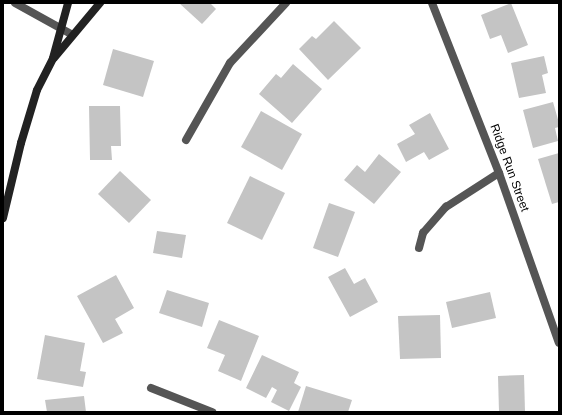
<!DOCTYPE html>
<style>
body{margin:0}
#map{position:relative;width:562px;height:415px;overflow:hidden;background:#fff;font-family:Helvetica,sans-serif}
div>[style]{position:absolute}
.building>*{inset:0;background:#c4c4c4}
.street>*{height:8px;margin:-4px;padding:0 4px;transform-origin:4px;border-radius:4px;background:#555}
.secondary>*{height:8px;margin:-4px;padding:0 4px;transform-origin:4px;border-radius:4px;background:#222}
span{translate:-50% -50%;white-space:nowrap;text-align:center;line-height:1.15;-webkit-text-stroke:4px #fff;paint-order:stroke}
.street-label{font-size:12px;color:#000}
.frame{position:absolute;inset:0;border:4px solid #000;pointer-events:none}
</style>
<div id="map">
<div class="building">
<div style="clip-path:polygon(179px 3px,210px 3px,216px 9px,202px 24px)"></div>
<div style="clip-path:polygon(511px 3px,528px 45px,508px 53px,501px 35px,490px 39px,481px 15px)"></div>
<div style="clip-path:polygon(334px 21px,361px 48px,328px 80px,299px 49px,312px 36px,316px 39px)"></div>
<div style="clip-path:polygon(113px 49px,154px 61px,143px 97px,103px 85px)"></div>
<div style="clip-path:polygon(544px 56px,548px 73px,542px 75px,546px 93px,519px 98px,511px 63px)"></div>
<div style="clip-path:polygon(293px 64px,322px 89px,292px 123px,259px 94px,276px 74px,281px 78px)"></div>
<div style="clip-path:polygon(553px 102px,559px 123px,559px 127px,555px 128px,558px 141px,533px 148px,523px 110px)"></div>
<div style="clip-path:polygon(89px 106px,120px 106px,121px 146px,111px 146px,112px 160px,90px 160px)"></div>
<div style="clip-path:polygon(261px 111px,302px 134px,282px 170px,241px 147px)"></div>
<div style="clip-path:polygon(430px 113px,449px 149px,429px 160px,424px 152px,406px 162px,397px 144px,415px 134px,409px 125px)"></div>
<div style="clip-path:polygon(559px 153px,559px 202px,552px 204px,538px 159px)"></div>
<div style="clip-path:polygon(379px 154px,401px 172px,374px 204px,344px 180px,357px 165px,365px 172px)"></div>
<div style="clip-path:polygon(120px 171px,151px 200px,129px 223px,98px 194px)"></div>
<div style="clip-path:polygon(250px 176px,285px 193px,262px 240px,227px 223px)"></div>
<div style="clip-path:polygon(329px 203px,355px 212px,338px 257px,313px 248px)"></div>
<div style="clip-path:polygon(157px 231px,186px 235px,182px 258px,153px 253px)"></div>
<div style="clip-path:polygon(345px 268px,354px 284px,365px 278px,378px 302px,350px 317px,328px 277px)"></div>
<div style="clip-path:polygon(116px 275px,134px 308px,115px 319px,123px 333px,103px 343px,77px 296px)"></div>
<div style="clip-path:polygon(167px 290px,209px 303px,202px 327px,159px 313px)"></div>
<div style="clip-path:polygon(490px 292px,496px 318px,452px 328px,446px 302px)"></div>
<div style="clip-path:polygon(440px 315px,441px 358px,400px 359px,398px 316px)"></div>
<div style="clip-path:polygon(219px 320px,259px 336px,241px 381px,218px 371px,225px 355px,207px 348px)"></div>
<div style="clip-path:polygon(45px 335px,85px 343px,80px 371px,86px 372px,83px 387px,37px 379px)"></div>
<div style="clip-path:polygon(262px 355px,299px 372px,294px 383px,301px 387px,289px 411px,271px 402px,277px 390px,272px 387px,266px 398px,246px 388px)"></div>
<div style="clip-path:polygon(524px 375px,525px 412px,499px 412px,498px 376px)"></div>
<div style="clip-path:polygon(306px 386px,352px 400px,348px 412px,298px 412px)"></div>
<div style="clip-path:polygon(84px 396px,86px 412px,47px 412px,45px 400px)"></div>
</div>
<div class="street">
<div style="left:15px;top:3px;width:66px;rotate:28.9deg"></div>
<div style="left:432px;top:3px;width:183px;rotate:68.5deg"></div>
<div style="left:499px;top:173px;width:180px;rotate:70.6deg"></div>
<div style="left:186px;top:140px;width:89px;rotate:-60.3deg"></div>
<div style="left:230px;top:63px;width:82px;rotate:-47deg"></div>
<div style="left:419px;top:248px;width:16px;rotate:-75deg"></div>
<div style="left:423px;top:233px;width:35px;rotate:-49deg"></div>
<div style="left:446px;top:207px;width:63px;rotate:-32.7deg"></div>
<div style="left:151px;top:388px;width:66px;rotate:21.5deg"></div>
</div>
<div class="secondary">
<div style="left:54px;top:58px;width:72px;rotate:-50.1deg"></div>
<div style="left:3px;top:218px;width:77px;rotate:-76.5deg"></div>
<div style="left:21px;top:143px;width:55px;rotate:-73.2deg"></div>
<div style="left:37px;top:90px;width:36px;rotate:-63deg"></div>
<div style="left:53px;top:58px;width:57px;rotate:-74.7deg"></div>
</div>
<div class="street-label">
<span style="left:509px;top:168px;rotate:70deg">Ridge Run Street</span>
</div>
<div class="frame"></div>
</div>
